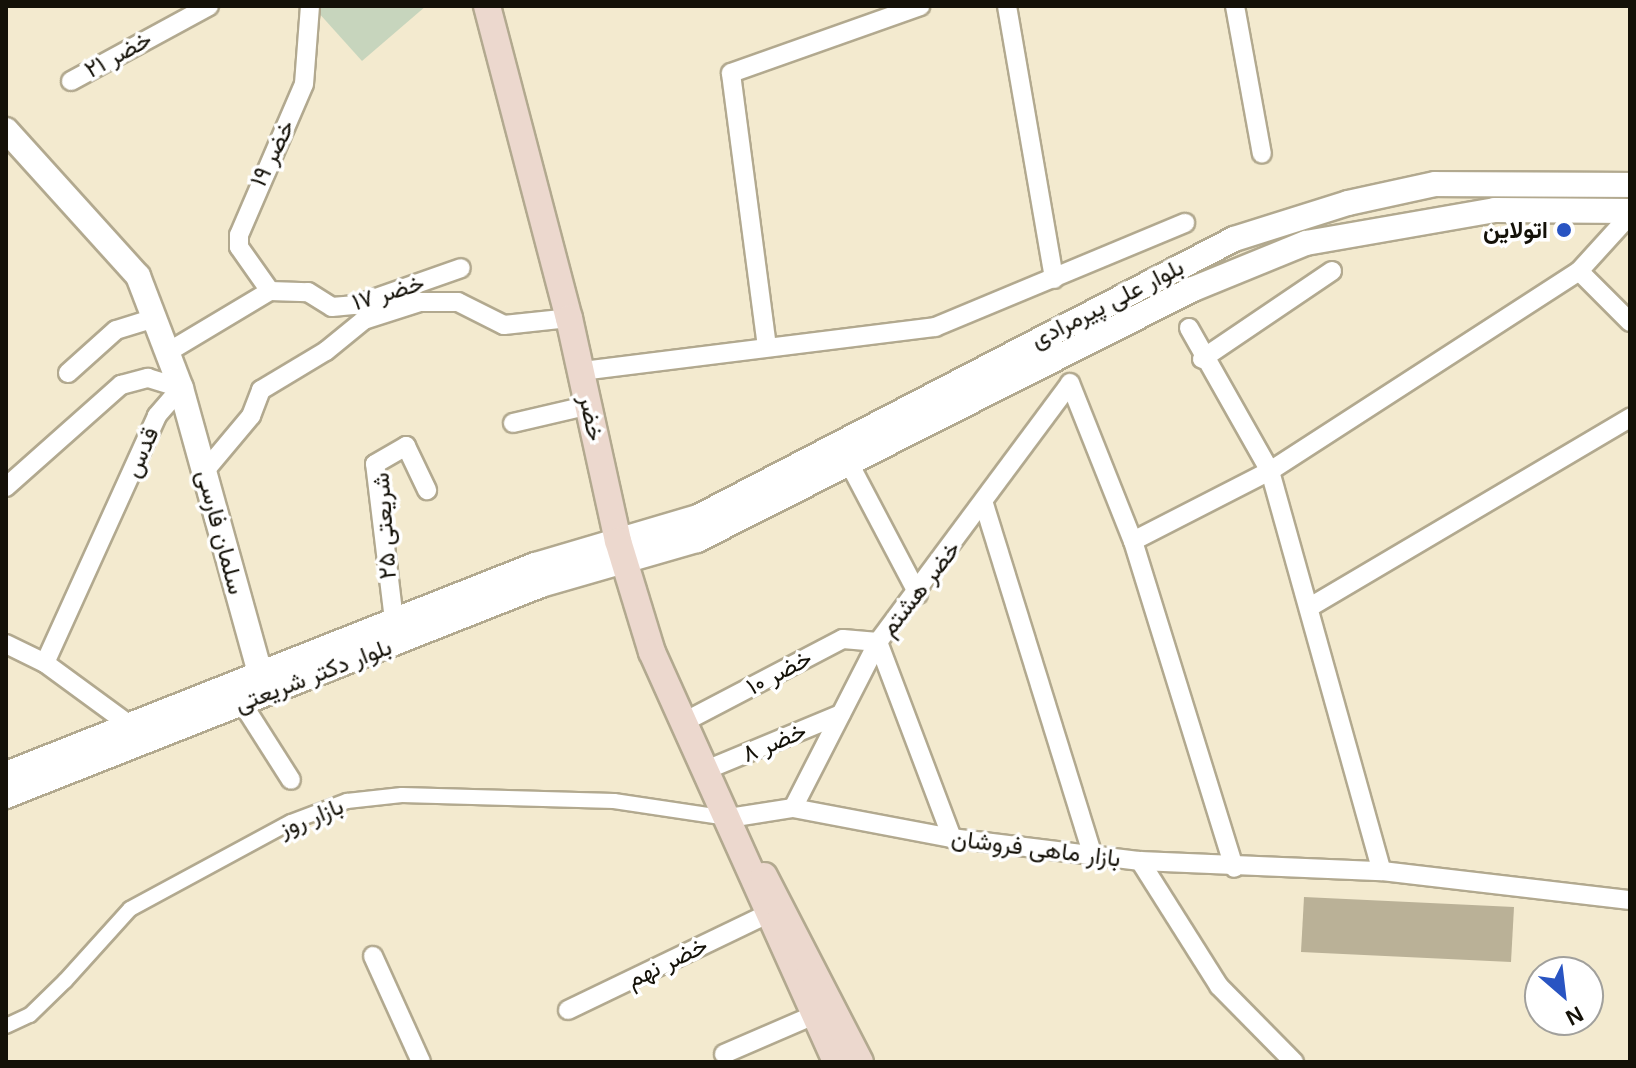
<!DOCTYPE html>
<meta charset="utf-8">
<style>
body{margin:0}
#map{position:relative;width:1636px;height:1068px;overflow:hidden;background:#f3eacf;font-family:Helvetica,Vazirmatn,sans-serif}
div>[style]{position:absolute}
.green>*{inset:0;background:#c7d5bd}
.building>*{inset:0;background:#bab197}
.roads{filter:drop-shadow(2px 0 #b2a98f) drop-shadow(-2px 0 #b2a98f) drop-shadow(0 2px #b2a98f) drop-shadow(0 -2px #b2a98f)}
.pedestrian>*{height:14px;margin:-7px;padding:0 7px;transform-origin:7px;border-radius:7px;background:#fff}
.minor>*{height:18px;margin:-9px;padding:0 9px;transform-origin:9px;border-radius:9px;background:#fff}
.tertiary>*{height:24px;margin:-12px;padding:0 12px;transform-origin:12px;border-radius:12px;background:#fff}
.secondary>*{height:26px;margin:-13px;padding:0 13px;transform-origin:13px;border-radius:13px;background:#ecd8ce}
.dots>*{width:22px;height:22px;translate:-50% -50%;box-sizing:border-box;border:4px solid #fff;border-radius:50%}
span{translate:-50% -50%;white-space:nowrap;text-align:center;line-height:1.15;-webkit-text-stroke:7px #fff;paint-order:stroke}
.street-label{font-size:24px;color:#141108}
.poi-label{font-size:24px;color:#141108;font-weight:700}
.right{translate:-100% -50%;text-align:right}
.frame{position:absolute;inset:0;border:8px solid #141108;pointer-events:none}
.north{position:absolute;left:1524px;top:956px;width:80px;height:80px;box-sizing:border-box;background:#fff;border:2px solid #a1a09c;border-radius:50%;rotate:152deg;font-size:22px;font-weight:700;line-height:32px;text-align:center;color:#141108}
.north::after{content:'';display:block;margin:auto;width:28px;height:36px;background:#2954c2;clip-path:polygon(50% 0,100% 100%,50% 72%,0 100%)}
</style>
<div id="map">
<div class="green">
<div style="clip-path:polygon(323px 6px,426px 6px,362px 61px,317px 11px)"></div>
</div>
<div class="building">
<div style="clip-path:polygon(1304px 897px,1514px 907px,1511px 962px,1301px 952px)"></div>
</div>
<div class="roads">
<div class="pedestrian">
<div style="left:6px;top:1026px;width:26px;rotate:-25deg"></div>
<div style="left:30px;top:1015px;width:49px;rotate:-44.2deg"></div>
<div style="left:65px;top:981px;width:97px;rotate:-47.9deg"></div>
<div style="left:130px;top:909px;width:183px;rotate:-28.4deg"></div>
<div style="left:291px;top:822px;width:60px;rotate:-20.6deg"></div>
<div style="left:347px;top:801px;width:55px;rotate:-6.2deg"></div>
<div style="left:402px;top:795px;width:212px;rotate:1.6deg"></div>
<div style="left:614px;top:801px;width:115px;rotate:8.5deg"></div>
</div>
<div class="minor">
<div style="left:1007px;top:6px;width:277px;rotate:80.2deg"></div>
<div style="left:1235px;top:6px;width:150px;rotate:79.7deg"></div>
<div style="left:71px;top:81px;width:157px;rotate:-28.5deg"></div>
<div style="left:1630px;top:215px;width:76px;rotate:132.3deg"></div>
<div style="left:1579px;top:271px;width:72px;rotate:45deg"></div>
<div style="left:270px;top:291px;width:54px;rotate:-125.2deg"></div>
<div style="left:239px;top:247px;width:12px;rotate:-90deg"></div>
<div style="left:239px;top:235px;width:164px;rotate:-66.7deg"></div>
<div style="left:304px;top:84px;width:78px;rotate:-85.6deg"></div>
<div style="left:270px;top:291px;width:38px;rotate:2deg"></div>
<div style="left:308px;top:292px;width:28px;rotate:32deg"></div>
<div style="left:332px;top:307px;width:24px;rotate:-5deg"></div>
<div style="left:356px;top:305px;width:111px;rotate:-19.4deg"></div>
<div style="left:1189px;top:328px;width:164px;rotate:60.5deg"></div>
<div style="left:1270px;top:471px;width:415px;rotate:74.4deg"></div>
<div style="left:767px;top:347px;width:276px;rotate:-97.5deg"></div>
<div style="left:731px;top:73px;width:201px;rotate:-19.5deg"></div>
<div style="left:168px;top:352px;width:119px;rotate:-30.9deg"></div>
<div style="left:1202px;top:359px;width:157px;rotate:-34.1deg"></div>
<div style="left:582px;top:371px;width:356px;rotate:-7.1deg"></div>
<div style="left:935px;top:327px;width:271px;rotate:-22.6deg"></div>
<div style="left:68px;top:373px;width:64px;rotate:-41.9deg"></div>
<div style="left:116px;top:330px;width:41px;rotate:-17.1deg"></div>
<div style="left:1070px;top:383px;width:170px;rotate:68.3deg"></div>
<div style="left:1133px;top:541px;width:342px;rotate:72.8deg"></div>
<div style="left:513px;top:423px;width:79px;rotate:-13.2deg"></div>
<div style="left:850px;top:465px;width:146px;rotate:62.2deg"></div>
<div style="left:204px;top:472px;width:73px;rotate:-50deg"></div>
<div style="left:251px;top:416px;width:28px;rotate:-69deg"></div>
<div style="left:261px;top:390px;width:76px;rotate:-31deg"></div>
<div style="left:326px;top:351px;width:49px;rotate:-39.2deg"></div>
<div style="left:364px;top:320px;width:59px;rotate:-17.8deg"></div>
<div style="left:420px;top:302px;width:38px"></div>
<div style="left:458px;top:302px;width:51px;rotate:26.6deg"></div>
<div style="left:504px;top:325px;width:65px;rotate:-6.1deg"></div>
<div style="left:6px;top:487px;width:154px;rotate:-41.6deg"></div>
<div style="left:121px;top:385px;width:28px;rotate:-15deg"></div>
<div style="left:148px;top:378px;width:34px;rotate:17deg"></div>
<div style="left:181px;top:388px;width:37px;rotate:131deg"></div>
<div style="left:157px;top:416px;width:271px;rotate:114.4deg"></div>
<div style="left:984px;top:504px;width:365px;rotate:72.8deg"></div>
<div style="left:1133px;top:541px;width:154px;rotate:-27.1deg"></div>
<div style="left:1270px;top:471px;width:368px;rotate:-32.9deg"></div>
<div style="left:1310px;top:607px;width:372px;rotate:-30.6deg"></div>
<div style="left:394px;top:620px;width:157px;rotate:-96.9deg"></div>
<div style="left:375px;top:464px;width:36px;rotate:-30deg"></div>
<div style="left:406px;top:446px;width:49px;rotate:64.5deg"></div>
<div style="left:6px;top:644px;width:43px;rotate:26deg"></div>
<div style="left:45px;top:663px;width:107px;rotate:36.2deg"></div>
<div style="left:242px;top:703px;width:91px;rotate:57.5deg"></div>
<div style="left:684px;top:722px;width:179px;rotate:-27.6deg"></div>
<div style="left:843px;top:639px;width:35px;rotate:5deg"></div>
<div style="left:878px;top:642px;width:210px;rotate:69.3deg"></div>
<div style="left:706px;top:770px;width:146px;rotate:-22.5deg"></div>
<div style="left:793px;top:808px;width:186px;rotate:-62.9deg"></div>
<div style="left:878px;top:642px;width:322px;rotate:-53.4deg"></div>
<div style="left:729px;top:818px;width:65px;rotate:-8.9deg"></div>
<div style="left:793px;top:808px;width:162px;rotate:10.7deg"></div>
<div style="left:952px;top:838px;width:189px;rotate:7deg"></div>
<div style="left:1140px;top:861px;width:148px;rotate:57.7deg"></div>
<div style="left:1219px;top:986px;width:107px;rotate:45.4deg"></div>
<div style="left:1140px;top:861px;width:242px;rotate:2.4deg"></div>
<div style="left:1382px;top:871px;width:250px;rotate:6.7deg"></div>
<div style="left:373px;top:956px;width:116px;rotate:65.6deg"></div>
<div style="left:568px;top:1010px;width:219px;rotate:-25.7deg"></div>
<div style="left:724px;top:1054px;width:98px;rotate:-23.4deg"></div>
</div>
<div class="tertiary">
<div style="left:6px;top:130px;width:197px;rotate:47.9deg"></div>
<div style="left:138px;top:276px;width:120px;rotate:69deg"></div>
<div style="left:181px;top:388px;width:299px;rotate:74.5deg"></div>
<div style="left:6px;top:774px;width:569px;rotate:-21.56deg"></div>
<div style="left:535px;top:565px;width:170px;rotate:-16.4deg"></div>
<div style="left:698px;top:517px;width:604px;rotate:-27.41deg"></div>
<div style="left:1234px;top:239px;width:120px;rotate:-17.5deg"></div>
<div style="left:1348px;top:203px;width:89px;rotate:-12.3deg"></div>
<div style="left:1435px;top:184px;width:195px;rotate:0.3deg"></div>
<div style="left:6px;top:796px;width:575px;rotate:-21.52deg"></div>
<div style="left:541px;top:585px;width:162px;rotate:-16.1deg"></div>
<div style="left:697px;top:540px;width:556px;rotate:-26.84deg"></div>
<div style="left:1193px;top:289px;width:122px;rotate:-22.2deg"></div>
<div style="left:1306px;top:243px;width:192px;rotate:-9.9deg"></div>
<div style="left:1495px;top:210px;width:135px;rotate:0.4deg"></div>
</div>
<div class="secondary">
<div style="left:487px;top:6px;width:323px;rotate:75.3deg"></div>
<div style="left:569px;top:318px;width:228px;rotate:77.6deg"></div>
<div style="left:618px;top:541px;width:116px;rotate:73deg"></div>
<div style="left:652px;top:652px;width:449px;rotate:65.8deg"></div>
<div style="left:764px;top:876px;width:209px;rotate:62.7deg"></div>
</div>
</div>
<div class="dots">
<div style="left:1564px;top:230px;background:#2954c2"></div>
</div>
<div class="street-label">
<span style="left:118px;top:54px;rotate:-29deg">خضر ۲۱</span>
<span style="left:272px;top:153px;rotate:-64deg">خضر ۱۹</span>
<span style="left:388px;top:292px;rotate:-17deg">خضر ۱۷</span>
<span style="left:1107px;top:303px;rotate:-27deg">بلوار علی پیرمرادی</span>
<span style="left:592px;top:418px;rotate:78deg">خضر</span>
<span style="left:141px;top:452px;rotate:-66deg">قدس</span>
<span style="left:384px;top:526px;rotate:-94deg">شریعتی ۲۵</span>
<span style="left:221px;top:532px;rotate:75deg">سلمان فارسی</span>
<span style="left:920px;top:588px;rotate:-52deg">خضر هشتم</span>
<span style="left:779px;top:672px;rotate:-28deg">خضر ۱۰</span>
<span style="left:313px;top:675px;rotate:-21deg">بلوار دکتر شریعتی</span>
<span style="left:774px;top:742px;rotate:-23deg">خضر ۸</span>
<span style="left:311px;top:817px;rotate:-22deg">بازار روز</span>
<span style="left:1036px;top:848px;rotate:7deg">بازار ماهی فروشان</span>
<span style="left:667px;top:962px;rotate:-26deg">خضر نهم</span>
</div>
<div class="poi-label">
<span class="right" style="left:1548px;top:230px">اتولاین</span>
</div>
<div class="frame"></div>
<div class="north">N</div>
</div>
